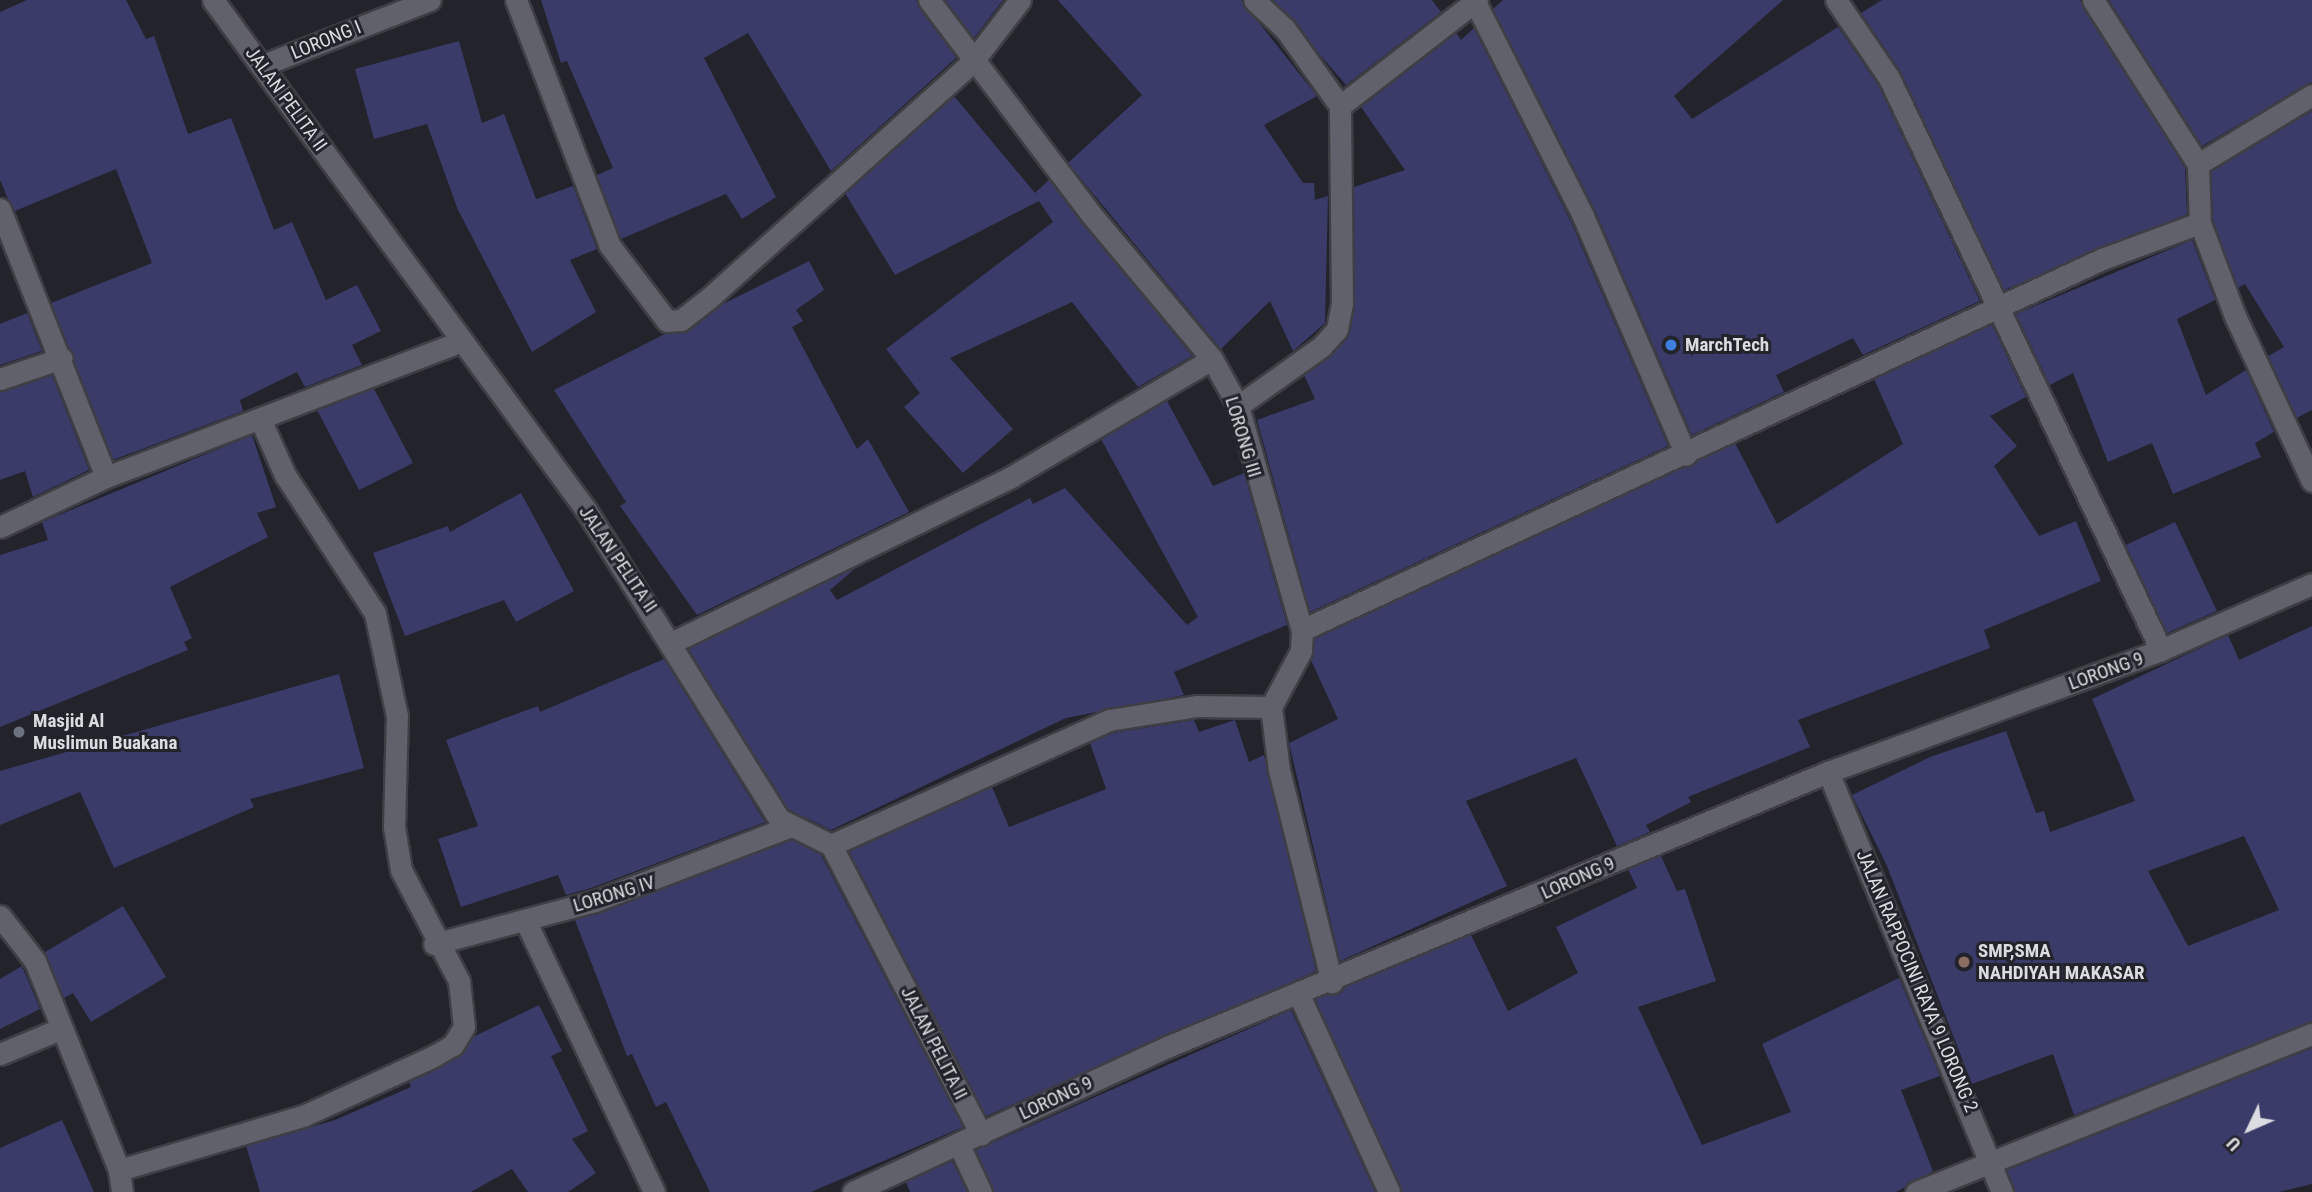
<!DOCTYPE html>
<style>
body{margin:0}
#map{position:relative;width:2312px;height:1192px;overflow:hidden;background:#22232b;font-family:"Roboto Condensed",sans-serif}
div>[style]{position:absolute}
.building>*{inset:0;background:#3a3b69}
.roads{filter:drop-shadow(2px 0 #3e3e44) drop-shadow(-2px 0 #3e3e44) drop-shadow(0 2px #3e3e44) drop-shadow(0 -2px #3e3e44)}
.minor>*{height:21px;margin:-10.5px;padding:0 10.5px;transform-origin:10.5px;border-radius:10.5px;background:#60616a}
.dots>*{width:19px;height:19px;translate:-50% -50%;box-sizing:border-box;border:4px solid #22232b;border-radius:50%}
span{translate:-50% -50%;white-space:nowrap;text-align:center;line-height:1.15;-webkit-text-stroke:6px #22232b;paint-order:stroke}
.street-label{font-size:19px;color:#dbdce1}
.poi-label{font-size:19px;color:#dbdce1;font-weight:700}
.left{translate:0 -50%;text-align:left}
.north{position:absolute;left:2214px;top:1094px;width:70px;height:70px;-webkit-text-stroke:5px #22232b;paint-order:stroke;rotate:226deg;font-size:19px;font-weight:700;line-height:28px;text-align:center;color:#dbdce1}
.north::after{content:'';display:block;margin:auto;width:24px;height:32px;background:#dbdce1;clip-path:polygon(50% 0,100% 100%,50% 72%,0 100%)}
</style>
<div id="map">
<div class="building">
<div style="clip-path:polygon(27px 0,126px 0,146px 39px,154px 36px,188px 134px,231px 118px,274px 230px,292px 222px,326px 300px,357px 285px,381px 331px,352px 345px,362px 365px,305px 387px,297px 372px,240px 400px,243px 411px,113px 460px,51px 303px,152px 263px,116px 169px,15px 211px,8px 199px,0 180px,0 12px)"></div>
<div style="clip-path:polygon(541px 0,916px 0,956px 58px,831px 171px,748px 33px,704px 58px,776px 197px,742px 219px,726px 194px,621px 239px,597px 175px,613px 168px,567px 61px,561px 63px)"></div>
<div style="clip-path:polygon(945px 0,1003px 0,974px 38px)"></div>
<div style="clip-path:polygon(1058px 0,1241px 0,1317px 96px,1264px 125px,1303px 183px,1314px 183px,1315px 200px,1328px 196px,1325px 323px,1293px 351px,1270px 301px,1221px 349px,1068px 163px,1142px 95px)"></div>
<div style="clip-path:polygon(1273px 0,1432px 0,1441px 12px,1346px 85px)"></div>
<div style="clip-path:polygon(1503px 0,1783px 0,1674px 96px,1692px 119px,1838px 27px,1878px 85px,1980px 301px,1863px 355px,1853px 338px,1776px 375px,1784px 392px,1692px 435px,1595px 210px,1493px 9px)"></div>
<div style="clip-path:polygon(1882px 0,2080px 0,2185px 168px,2187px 214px,2004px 290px,1901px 72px,1861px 13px)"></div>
<div style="clip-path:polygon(2109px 0,2312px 0,2312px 82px,2202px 146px)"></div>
<div style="clip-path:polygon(1474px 28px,1571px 222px,1668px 446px,1310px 612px,1257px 420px,1315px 399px,1304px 375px,1347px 338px,1355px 307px,1354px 187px,1405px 170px,1361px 107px,1456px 33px,1461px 40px)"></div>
<div style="clip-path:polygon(459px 41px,482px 123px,504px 114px,536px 199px,573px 186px,597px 249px,570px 260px,596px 312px,532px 352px,458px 210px,427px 124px,374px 139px,355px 69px)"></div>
<div style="clip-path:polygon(954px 96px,1035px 193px,1049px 180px,1192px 356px,1138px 387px,1072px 302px,950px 358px,1013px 429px,963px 473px,904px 407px,920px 393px,886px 349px,1053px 222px,1039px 201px,895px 275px,845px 193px)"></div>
<div style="clip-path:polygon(2312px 110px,2312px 410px,2297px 418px,2268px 356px,2284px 347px,2245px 284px,2238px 288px,2213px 220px,2211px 171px)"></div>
<div style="clip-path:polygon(2192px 240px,2215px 300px,2177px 319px,2206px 395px,2246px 370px,2274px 432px,2255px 443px,2261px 457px,2173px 494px,2152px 443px,2108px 462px,2073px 373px,2050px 385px,2016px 314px)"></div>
<div style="clip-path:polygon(809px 261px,824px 290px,796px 310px,803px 321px,792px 327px,857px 449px,868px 439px,909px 512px,697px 615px,620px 506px,626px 502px,554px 390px,665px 334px,688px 331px,721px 305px)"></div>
<div style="clip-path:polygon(27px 313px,42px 351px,0 365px,0 324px)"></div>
<div style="clip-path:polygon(1992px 325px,2026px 397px,1990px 416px,2017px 446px,1994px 466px,2039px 536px,2076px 521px,2101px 581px,1984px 630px,1990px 648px,1798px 720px,1810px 747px,1688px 797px,1691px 802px,1646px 825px,1650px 832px,1617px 846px,1576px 758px,1466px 801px,1507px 886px,1340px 961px,1289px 743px,1338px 719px,1311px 660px,1315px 639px,1735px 443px,1777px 524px,1903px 444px,1874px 379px)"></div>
<div style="clip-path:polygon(52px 375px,89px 470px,33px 497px,25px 471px,0 480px,0 392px)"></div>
<div style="clip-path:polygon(374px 389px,413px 463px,359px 490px,317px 410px)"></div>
<div style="clip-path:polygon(1167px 401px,1213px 486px,1244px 473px,1287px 625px,1174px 672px,1184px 695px,1066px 718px,831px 830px,788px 809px,688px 649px,857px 567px,830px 590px,837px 600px,1030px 498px,1033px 504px,1065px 488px,1187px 625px,1198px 617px,1101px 439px)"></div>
<div style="clip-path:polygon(252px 435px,276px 507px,257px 513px,268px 537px,170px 587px,192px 638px,184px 642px,188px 650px,0 727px,0 555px,48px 540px,42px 522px)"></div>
<div style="clip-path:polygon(521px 493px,574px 591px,516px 622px,504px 600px,405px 636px,373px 553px,448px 526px,450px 532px)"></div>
<div style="clip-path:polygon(2175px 522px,2217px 611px,2167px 633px,2126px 545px)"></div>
<div style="clip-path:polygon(evenodd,2312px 626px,2312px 1021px,2074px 1115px,2053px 1054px,1972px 1084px,1887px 866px,1852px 795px,1930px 757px,2006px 731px,2036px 813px,2044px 811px,2050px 832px,2135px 801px,2092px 699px,2228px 635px,2239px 660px,2312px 626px,2244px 836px,2279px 910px,2188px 946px,2148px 871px,2244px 836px)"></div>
<div style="clip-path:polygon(664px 659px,765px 822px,591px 888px,566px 895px,558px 875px,461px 907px,438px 839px,478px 826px,446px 740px,538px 706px,540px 712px)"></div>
<div style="clip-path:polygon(339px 674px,364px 768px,250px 799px,254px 807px,114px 868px,80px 792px,0 825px,0 771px)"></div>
<div style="clip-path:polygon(1194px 720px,1199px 732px,1235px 720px,1249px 762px,1264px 755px,1316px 971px,986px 1116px,849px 851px,992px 787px,1009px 827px,1106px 789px,1090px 743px,1113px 733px)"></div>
<div style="clip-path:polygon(792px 840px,821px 855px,963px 1127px,811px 1192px,710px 1192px,666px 1102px,656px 1107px,632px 1054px,627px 1056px,575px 920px)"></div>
<div style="clip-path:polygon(1661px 856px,1677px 891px,1685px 889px,1716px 981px,1638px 1007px,1702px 1145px,1791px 1112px,1762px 1044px,1899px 978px,1940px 1076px,1901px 1090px,1933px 1171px,1896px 1192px,1402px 1192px,1315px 999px,1471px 935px,1508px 1011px,1578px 973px,1556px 927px,1637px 888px,1628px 869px)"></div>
<div style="clip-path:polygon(123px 906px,166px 977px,91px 1022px,73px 993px,64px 998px,45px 952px)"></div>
<div style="clip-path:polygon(22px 966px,40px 1009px,0 1029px,0 979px)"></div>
<div style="clip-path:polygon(539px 1005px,562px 1051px,551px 1056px,588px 1131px,572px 1139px,596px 1173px,568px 1192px,528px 1192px,512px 1169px,471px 1192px,260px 1192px,246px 1146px,335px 1120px,411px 1087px,409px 1082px,460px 1056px,473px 1037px)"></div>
<div style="clip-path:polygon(1291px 1010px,1375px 1192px,994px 1192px,976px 1150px)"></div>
<div style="clip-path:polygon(2312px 1048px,2312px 1184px,2279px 1192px,2015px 1192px,2007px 1170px)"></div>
<div style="clip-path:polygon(62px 1120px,94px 1192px,0 1192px,0 1148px)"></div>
<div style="clip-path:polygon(952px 1161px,967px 1192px,910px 1192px,906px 1182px)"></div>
</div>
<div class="roads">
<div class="minor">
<div style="left:213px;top:0;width:632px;rotate:53.82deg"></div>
<div style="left:586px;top:510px;width:364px;rotate:58deg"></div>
<div style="left:779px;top:819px;width:58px;rotate:26.6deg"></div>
<div style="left:831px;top:845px;width:326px;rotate:62.6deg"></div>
<div style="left:516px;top:0;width:263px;rotate:69.1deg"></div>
<div style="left:610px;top:246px;width:94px;rotate:52.8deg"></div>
<div style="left:667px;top:321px;width:14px;rotate:-4deg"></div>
<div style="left:681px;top:320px;width:33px;rotate:-38deg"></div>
<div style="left:707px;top:300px;width:358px;rotate:-41.9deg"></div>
<div style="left:973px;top:61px;width:77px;rotate:-52.4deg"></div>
<div style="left:929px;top:0;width:267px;rotate:52.9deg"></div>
<div style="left:1090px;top:213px;width:190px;rotate:50.1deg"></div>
<div style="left:1212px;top:359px;width:54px;rotate:61deg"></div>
<div style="left:1238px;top:406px;width:233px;rotate:74.1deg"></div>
<div style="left:1302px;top:630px;width:21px;rotate:93deg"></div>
<div style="left:1301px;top:651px;width:64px;rotate:118.2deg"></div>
<div style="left:1271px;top:707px;width:64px;rotate:82.8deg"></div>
<div style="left:1279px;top:770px;width:219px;rotate:76deg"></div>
<div style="left:1836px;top:0;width:94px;rotate:55.8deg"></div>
<div style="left:1889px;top:78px;width:633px;rotate:64.57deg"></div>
<div style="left:2093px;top:0;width:195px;rotate:57.4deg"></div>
<div style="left:1475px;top:2px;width:240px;rotate:63.2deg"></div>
<div style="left:1583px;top:216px;width:260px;rotate:66.7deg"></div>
<div style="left:263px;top:65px;width:179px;rotate:-21.3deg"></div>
<div style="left:2312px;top:95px;width:133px;rotate:148.8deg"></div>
<div style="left:2198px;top:164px;width:59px;rotate:88.1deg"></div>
<div style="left:2200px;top:223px;width:99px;rotate:69.4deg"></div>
<div style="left:2235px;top:316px;width:182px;rotate:65deg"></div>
<div style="left:1340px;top:106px;width:173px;rotate:-37.7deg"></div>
<div style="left:0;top:209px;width:288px;rotate:68.4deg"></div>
<div style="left:0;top:379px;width:65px;rotate:-18.7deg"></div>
<div style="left:1238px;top:406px;width:102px;rotate:-35.4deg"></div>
<div style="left:1321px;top:347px;width:24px;rotate:-48deg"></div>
<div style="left:1337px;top:329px;width:25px;rotate:-79deg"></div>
<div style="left:1342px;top:304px;width:198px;rotate:-90.6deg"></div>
<div style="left:1340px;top:106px;width:95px;rotate:-125.5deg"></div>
<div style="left:1285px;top:29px;width:42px;rotate:-136.9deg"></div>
<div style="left:0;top:527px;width:117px;rotate:-25.3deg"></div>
<div style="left:106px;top:477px;width:379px;rotate:-20.9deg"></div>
<div style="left:1302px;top:630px;width:882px;rotate:-24.88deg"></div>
<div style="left:2102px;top:259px;width:104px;rotate:-20.2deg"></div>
<div style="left:673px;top:642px;width:376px;rotate:-26deg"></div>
<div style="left:1011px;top:477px;width:233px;rotate:-30.4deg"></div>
<div style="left:1828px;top:772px;width:455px;rotate:67.5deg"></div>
<div style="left:831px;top:845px;width:305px;rotate:-24.2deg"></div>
<div style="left:1109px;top:720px;width:88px;rotate:-9.1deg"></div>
<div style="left:1196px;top:706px;width:75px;rotate:0.8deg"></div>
<div style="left:0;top:916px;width:57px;rotate:52.1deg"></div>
<div style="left:35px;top:961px;width:225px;rotate:68.1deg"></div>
<div style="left:119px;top:1170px;width:22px;rotate:82deg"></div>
<div style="left:525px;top:920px;width:301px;rotate:64.6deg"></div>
<div style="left:434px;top:944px;width:167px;rotate:-15deg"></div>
<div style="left:595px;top:901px;width:208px;rotate:-20.9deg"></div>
<div style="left:1299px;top:995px;width:217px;rotate:65.4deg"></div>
<div style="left:0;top:1054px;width:65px;rotate:-22.6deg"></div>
<div style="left:959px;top:1145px;width:52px;rotate:64.9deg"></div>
<div style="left:119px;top:1170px;width:192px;rotate:-16.4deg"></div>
<div style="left:303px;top:1116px;width:142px;rotate:-24.6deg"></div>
<div style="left:432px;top:1057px;width:24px;rotate:-30deg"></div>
<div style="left:453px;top:1045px;width:21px;rotate:-59deg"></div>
<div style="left:464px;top:1027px;width:46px;rotate:-96.2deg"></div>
<div style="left:459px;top:981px;width:125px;rotate:-117.6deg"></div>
<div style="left:401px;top:870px;width:44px;rotate:-99.2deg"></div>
<div style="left:394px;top:827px;width:111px;rotate:-88.5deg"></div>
<div style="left:397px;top:716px;width:105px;rotate:-102.1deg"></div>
<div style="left:375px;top:613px;width:165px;rotate:-123.1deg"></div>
<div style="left:285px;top:475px;width:59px;rotate:-114deg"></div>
<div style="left:853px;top:1192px;width:346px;rotate:-24.8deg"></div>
<div style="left:1167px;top:1047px;width:716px;rotate:-22.59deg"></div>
<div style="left:1828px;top:772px;width:355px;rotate:-20.1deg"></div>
<div style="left:2161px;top:650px;width:165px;rotate:-23.6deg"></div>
<div style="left:1916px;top:1192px;width:426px;rotate:-21.8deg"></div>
</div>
</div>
<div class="dots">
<div style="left:1671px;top:345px;background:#3f7fe0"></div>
<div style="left:19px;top:732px;background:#6b7280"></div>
<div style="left:1964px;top:962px;background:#8d6e63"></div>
</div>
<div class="street-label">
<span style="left:326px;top:40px;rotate:-22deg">LORONG I</span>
<span style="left:286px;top:99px;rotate:54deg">JALAN PELITA II</span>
<span style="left:1243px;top:437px;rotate:73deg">LORONG III</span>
<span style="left:618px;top:559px;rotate:56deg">JALAN PELITA II</span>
<span style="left:2106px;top:671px;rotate:-20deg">LORONG 9</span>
<span style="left:1578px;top:878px;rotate:-24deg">LORONG 9</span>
<span style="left:614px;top:894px;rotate:-17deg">LORONG IV</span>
<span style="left:1917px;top:981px;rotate:67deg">JALAN RAPPOCINI RAYA 9 LORONG 2</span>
<span style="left:934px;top:1043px;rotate:63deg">JALAN PELITA II</span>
<span style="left:1056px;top:1098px;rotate:-25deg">LORONG 9</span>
</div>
<div class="poi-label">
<span class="left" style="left:1685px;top:345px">MarchTech</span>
<span class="left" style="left:33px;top:732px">Masjid Al<br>Muslimun Buakana</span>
<span class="left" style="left:1978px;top:962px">SMP,SMA<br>NAHDIYAH MAKASAR</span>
</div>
<div class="north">U</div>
</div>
